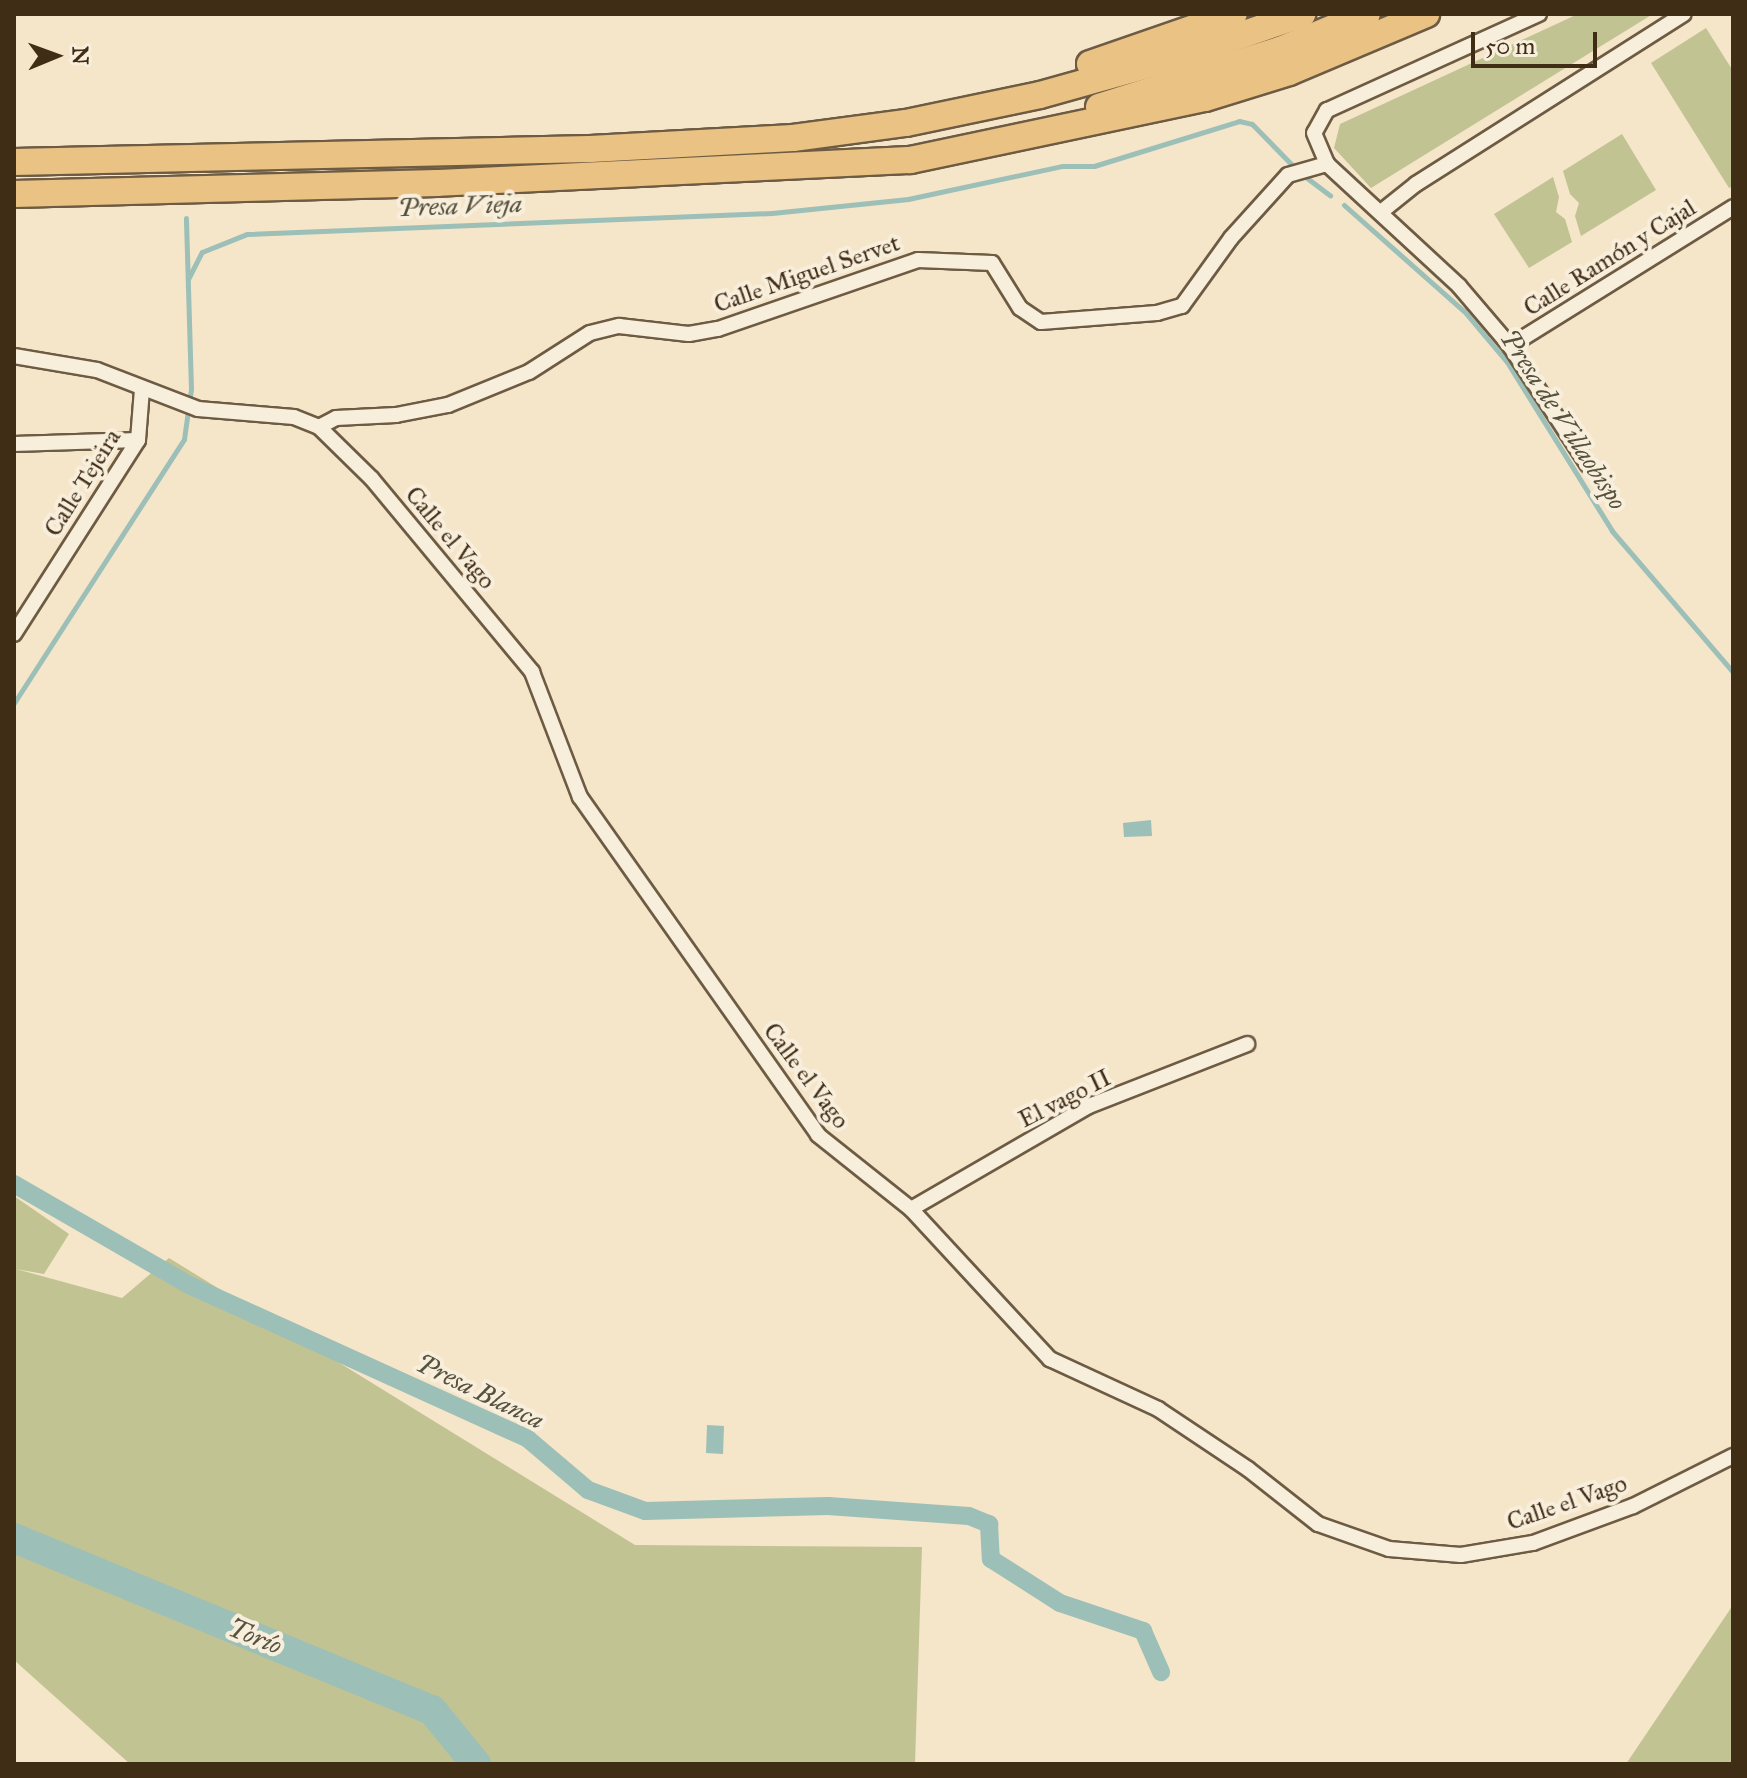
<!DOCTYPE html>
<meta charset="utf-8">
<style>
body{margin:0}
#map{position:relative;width:1747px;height:1778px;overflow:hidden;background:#f5e5c9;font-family:"IM FELL Great Primer",serif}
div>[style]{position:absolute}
.green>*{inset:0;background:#c2c393}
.water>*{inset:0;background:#9cbfb8}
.stream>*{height:5px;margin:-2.5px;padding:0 2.5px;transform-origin:2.5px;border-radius:2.5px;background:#9cbfb8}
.canal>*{height:18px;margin:-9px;padding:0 9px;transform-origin:9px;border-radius:9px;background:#9cbfb8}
.river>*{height:30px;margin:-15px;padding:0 15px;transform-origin:15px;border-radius:15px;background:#9cbfb8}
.roads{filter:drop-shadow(2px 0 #6d5b43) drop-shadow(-2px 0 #6d5b43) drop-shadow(0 2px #6d5b43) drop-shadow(0 -2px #6d5b43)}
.street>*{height:14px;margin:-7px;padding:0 7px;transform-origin:7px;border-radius:7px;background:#f8eedc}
.highway>*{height:26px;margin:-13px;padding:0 13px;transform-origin:13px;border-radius:13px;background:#eac284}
span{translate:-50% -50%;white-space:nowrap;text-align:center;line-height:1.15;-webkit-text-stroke:8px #f8eedc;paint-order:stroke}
.street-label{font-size:24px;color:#402d16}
.water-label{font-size:26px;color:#57523e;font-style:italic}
.frame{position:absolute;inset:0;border:16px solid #402d16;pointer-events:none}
.north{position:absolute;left:16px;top:16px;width:80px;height:80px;-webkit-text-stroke:6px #f8eedc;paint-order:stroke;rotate:89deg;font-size:22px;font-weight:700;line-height:32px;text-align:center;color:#402d16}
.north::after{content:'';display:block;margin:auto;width:28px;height:36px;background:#402d16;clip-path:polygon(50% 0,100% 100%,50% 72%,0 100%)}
.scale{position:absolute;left:1471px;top:32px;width:126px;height:36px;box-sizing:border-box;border:4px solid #402d16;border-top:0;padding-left:10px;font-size:24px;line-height:28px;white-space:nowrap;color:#402d16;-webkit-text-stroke:6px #f8eedc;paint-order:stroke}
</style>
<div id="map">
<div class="green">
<div style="clip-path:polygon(1578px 14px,1653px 14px,1371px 188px,1334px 148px,1340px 124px)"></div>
<div style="clip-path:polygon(1706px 28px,1733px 71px,1733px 186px,1729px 188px,1651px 63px)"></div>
<div style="clip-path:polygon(1622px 134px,1656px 190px,1581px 236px,1575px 216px,1579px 203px,1570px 194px,1563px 171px)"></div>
<div style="clip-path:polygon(1553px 177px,1559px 197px,1556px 212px,1565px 219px,1572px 242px,1529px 268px,1494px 214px)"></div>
<div style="clip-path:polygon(14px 1196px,69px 1234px,44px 1274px,16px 1269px,122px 1298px,169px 1258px,635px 1545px,922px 1547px,915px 1764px,130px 1764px,14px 1660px)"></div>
<div style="clip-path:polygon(1733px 1605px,1733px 1764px,1626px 1764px)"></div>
</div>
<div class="water">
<div style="clip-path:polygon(1151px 820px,1152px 836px,1124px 837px,1123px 823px)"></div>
<div style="clip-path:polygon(707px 1425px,724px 1426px,723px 1454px,706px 1453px)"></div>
</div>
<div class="stream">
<div style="left:1303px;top:175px;width:34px;rotate:37deg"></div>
<div style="left:1344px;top:205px;width:160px;rotate:41.5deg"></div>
<div style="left:1464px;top:311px;width:67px;rotate:49.9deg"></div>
<div style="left:1507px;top:362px;width:199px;rotate:58.1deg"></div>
<div style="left:1612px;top:531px;width:186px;rotate:49.4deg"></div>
<div style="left:188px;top:279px;width:30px;rotate:-63deg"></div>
<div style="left:202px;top:252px;width:48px;rotate:-21.8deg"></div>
<div style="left:247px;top:234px;width:525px;rotate:-2.29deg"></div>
<div style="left:772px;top:213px;width:137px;rotate:-5.9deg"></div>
<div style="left:908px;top:199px;width:157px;rotate:-12.1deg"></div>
<div style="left:1062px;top:166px;width:32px"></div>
<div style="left:1094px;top:166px;width:152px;rotate:-17.2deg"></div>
<div style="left:1239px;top:121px;width:13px;rotate:13deg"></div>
<div style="left:1252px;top:124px;width:63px;rotate:45.6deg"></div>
<div style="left:14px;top:703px;width:314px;rotate:-57.2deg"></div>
<div style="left:184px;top:439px;width:50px;rotate:-82deg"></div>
<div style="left:191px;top:389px;width:171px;rotate:-91.7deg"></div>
</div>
<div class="canal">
<div style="left:14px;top:1184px;width:202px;rotate:30deg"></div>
<div style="left:189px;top:1285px;width:372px;rotate:24.4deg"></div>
<div style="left:528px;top:1439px;width:79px;rotate:40.4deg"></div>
<div style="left:588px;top:1490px;width:61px;rotate:20.2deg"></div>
<div style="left:645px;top:1511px;width:183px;rotate:-1.6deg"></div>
<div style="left:828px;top:1506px;width:141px;rotate:4.1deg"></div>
<div style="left:969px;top:1516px;width:22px;rotate:22deg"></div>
<div style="left:989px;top:1524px;width:35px;rotate:87deg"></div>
<div style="left:991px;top:1559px;width:82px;rotate:32.5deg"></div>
<div style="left:1060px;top:1603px;width:88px;rotate:18.6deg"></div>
<div style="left:1143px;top:1631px;width:45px;rotate:66.3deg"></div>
</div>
<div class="river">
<div style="left:14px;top:1538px;width:452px;rotate:22.4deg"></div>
<div style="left:432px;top:1710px;width:70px;rotate:50.8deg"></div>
</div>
<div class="roads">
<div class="street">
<div style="left:1539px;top:14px;width:233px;rotate:155.6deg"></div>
<div style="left:1327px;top:110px;width:26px;rotate:119deg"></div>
<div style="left:1314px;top:133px;width:34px;rotate:67deg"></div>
<div style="left:1327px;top:164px;width:180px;rotate:42.7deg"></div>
<div style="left:1459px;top:286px;width:79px;rotate:49.6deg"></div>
<div style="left:1510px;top:346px;width:142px;rotate:56.8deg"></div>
<div style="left:1381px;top:212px;width:45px;rotate:-38.7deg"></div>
<div style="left:1416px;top:184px;width:317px;rotate:-32.4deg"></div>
<div style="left:1510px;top:346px;width:263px;rotate:-31.9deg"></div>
<div style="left:14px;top:356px;width:84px;rotate:9.6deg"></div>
<div style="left:97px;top:370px;width:108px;rotate:21.1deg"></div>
<div style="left:198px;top:409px;width:96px;rotate:4.8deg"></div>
<div style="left:294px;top:417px;width:27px;rotate:22deg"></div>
<div style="left:319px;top:427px;width:74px;rotate:44.5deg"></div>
<div style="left:372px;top:479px;width:251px;rotate:50.3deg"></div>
<div style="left:532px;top:672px;width:134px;rotate:69deg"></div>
<div style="left:580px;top:797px;width:413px;rotate:54.8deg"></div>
<div style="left:818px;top:1135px;width:119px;rotate:38.5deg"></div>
<div style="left:911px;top:1209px;width:205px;rotate:47.2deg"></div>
<div style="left:1050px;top:1359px;width:119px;rotate:24.8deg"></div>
<div style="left:1158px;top:1409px;width:108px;rotate:33.7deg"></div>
<div style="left:1248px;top:1469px;width:89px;rotate:38.2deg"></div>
<div style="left:1318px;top:1524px;width:75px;rotate:19.4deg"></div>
<div style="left:1389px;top:1549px;width:72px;rotate:4.8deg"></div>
<div style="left:1461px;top:1555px;width:73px;rotate:-9.5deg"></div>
<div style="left:1533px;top:1543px;width:107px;rotate:-20.3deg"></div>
<div style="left:1633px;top:1506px;width:112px;rotate:-26.6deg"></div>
<div style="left:319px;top:427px;width:19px;rotate:-28deg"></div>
<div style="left:336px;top:418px;width:60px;rotate:-2.9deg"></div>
<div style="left:396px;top:415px;width:53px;rotate:-10.9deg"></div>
<div style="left:448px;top:405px;width:87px;rotate:-22.2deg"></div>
<div style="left:529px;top:372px;width:72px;rotate:-32.6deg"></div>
<div style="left:590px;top:333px;width:30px;rotate:-14deg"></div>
<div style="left:619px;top:326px;width:70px;rotate:6.5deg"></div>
<div style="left:689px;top:334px;width:29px;rotate:-10deg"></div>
<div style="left:718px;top:329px;width:212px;rotate:-19deg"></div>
<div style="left:918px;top:260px;width:74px;rotate:2.3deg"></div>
<div style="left:992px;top:263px;width:53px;rotate:58.1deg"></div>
<div style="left:1020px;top:308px;width:25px;rotate:34deg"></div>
<div style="left:1041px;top:322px;width:116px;rotate:-4.4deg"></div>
<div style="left:1157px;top:313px;width:26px;rotate:-16deg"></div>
<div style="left:1182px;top:306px;width:84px;rotate:-54.2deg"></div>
<div style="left:1231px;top:238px;width:85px;rotate:-47.9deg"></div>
<div style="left:1288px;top:175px;width:41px;rotate:-15.8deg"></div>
<div style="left:14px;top:444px;width:124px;rotate:-1.8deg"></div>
<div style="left:14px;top:634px;width:230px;rotate:-57.4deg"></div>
<div style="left:138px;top:440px;width:51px;rotate:-85.5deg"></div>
<div style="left:911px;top:1209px;width:206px;rotate:-30.1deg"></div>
<div style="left:1089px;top:1106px;width:170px;rotate:-21.4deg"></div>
</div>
<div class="highway">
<div style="left:1090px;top:64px;width:152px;rotate:-19.1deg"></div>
<div style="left:1099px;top:107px;width:190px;rotate:-17.5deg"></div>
<div style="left:1280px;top:50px;width:94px;rotate:-22.5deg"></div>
<div style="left:14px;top:162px;width:576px;rotate:-1.29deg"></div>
<div style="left:590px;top:149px;width:203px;rotate:-3.1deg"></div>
<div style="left:793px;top:138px;width:114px;rotate:-7.6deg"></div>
<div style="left:906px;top:123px;width:137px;rotate:-11.8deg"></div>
<div style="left:1040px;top:95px;width:156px;rotate:-15.6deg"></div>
<div style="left:1190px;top:53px;width:119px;rotate:-19.2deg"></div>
<div style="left:14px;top:194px;width:423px;rotate:-1.5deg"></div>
<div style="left:437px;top:183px;width:474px;rotate:-2.8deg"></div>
<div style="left:910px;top:160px;width:301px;rotate:-11.9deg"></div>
<div style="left:1205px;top:98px;width:88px;rotate:-17.2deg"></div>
<div style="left:1289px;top:72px;width:149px;rotate:-22.9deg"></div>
</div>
</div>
<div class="street-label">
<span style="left:1610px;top:258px;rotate:-32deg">Calle Ramón y Cajal</span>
<span style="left:807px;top:274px;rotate:-19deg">Calle Miguel Servet</span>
<span style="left:83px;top:483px;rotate:-58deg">Calle Tejeira</span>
<span style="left:450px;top:538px;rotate:50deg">Calle el Vago</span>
<span style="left:806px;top:1076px;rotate:53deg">Calle el Vago</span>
<span style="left:1065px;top:1099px;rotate:-27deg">El vago II</span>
<span style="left:1567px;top:1503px;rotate:-19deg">Calle el Vago</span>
</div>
<div class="water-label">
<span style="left:460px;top:206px;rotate:-2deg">Presa Vieja</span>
<span style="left:1563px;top:420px;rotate:57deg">Presa de Villaobispo</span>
<span style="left:480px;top:1392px;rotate:26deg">Presa Blanca</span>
<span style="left:255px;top:1637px;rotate:22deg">Torío</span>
</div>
<div class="frame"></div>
<div class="north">N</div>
<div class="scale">50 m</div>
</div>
